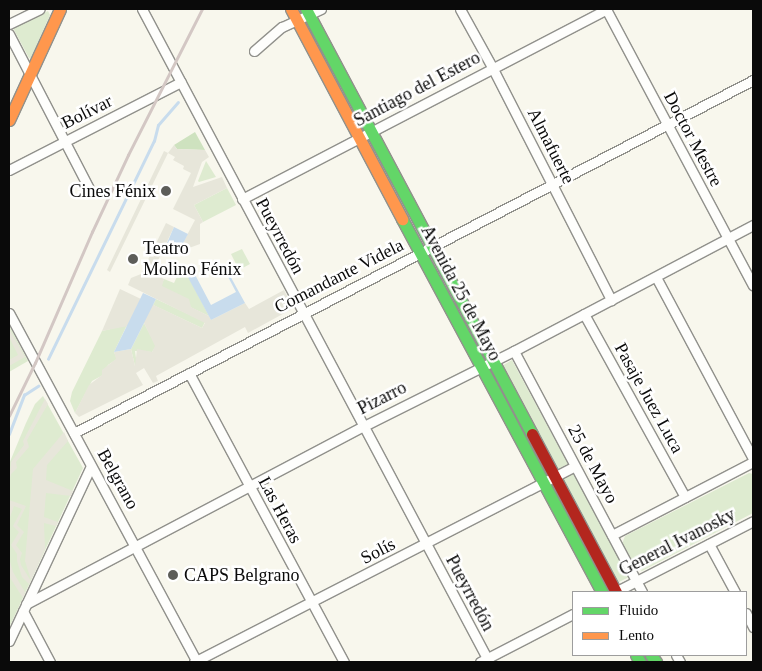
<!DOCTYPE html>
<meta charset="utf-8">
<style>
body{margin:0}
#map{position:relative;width:762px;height:671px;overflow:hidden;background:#f8f7ed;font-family:"Times New Roman",serif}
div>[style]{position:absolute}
.green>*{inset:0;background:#deebd0}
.forest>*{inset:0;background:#cee2bf}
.plaza>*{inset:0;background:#e7e6da}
.water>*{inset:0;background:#c8dced}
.stream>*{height:2.5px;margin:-1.25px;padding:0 1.25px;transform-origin:1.25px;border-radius:1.25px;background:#c8dced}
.roads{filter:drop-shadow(1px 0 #91918c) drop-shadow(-1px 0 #91918c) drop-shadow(0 1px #91918c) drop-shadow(0 -1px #91918c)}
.street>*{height:9px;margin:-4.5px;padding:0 4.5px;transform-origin:4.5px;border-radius:4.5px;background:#fefefc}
.fast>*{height:11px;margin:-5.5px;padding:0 5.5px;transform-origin:5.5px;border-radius:5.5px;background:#63d668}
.slow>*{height:11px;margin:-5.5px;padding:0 5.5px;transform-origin:5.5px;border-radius:5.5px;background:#ff974d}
.jam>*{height:11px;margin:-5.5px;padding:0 5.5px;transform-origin:5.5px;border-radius:5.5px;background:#b3261e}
.rail>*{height:2.5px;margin:-1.25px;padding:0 1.25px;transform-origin:1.25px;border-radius:1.25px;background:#d3c7c4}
.dots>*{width:14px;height:14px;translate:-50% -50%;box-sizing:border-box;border:2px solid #fff;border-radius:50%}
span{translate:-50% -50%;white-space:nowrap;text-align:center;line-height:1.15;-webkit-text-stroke:5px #fff;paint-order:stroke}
.street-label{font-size:18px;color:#0a0a0a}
.poi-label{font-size:18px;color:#0a0a0a}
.right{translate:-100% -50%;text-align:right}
.left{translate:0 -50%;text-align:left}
.frame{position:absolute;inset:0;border:10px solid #0a0a0a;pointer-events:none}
.legend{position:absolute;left:572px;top:591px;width:175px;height:65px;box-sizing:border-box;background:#fff;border:1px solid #9d9d9d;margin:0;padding:6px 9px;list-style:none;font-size:15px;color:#0a0a0a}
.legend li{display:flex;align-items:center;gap:10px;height:25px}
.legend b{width:25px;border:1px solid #9d9d9d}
</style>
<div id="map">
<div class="green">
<div style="clip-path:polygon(48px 11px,50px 15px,31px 58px,29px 58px,13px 28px)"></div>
<div style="clip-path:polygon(206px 161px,216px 177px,199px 182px,198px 181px)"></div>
<div style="clip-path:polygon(227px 188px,236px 205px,203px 222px,194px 205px)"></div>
<div style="clip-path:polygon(242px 249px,250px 264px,239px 270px,231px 254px)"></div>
<div style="clip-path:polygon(183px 264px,185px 270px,209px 316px,190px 307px,161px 286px,164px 279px,174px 283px)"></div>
<div style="clip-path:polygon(156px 299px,205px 322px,202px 328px,153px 305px)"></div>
<div style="clip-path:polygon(144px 323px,156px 346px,152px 352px,135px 351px,137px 365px,135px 366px,131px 349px)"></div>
<div style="clip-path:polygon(127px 325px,114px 352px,117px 359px,108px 365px,103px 375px,92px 381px,75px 413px,70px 401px,72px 392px,102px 331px)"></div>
<div style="clip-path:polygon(10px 327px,28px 361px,9px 372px,9px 328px)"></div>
<div style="clip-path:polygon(512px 360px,568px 464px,556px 470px,500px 367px)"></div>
<div style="clip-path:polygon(43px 396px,83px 468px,9px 628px,9px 464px,26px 423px,35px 404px)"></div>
<div style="clip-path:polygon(573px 473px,629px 577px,617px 583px,561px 480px)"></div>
<div style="clip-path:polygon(749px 473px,753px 474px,753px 513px,642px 571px,635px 567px,622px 544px,625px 536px)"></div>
</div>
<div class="forest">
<div style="clip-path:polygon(195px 132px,205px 150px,177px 149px,174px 145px)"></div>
</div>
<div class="plaza">
<div style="clip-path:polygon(174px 145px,177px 149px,205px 150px,209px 157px,202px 162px,193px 187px,222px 177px,227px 188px,194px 205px,203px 222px,200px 224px,200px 244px,178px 252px,195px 220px,173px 209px,191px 173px,183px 169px,184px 166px,173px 160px,175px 157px,168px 153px,110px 272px,107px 270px,164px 151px,168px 153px)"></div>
<div style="clip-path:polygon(166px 223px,174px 227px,152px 273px,164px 279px,162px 286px,189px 299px,191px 307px,209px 316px,211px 320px,245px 303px,249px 309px,284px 290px,291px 304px,290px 310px,248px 333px,245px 327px,156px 376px,158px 381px,153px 383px,144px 368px,136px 373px,143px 385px,79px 417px,75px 413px,89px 385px,102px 375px,102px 370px,116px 359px,114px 352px,131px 349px,135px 366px,137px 349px,152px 352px,155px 346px,144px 323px,102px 331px,120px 289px,202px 328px,205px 323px,128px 285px,131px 278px,141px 274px)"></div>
<div style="clip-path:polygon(9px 328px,25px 357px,9px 366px,9px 360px,18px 355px,9px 337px)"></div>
<div style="clip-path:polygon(45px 399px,48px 404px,27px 440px,29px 447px,16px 462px,17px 468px,11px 474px,9px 482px,11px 462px,24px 445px,23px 441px)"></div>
<div style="clip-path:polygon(64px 432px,68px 441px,47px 465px,46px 480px,73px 491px,71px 496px,46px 493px,44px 517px,58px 522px,56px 526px,44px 523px,45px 549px,31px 580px,25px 561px,33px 469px)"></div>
<div style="clip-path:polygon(9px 500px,26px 506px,17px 525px,24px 532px,16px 545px,22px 553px,20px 559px,21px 565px,31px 581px,29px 584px,22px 577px,17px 561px,17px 554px,11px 545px,19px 532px,13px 526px,22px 509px,14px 506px,9px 520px)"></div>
<div style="clip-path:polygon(9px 558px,13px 572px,25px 592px,23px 598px,9px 576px)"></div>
</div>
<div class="water">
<div style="clip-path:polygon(174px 227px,188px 234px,180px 249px,167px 243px)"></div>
<div style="clip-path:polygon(191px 267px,211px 305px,236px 292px,226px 273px,228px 272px,245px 303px,211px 320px,184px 270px)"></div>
<div style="clip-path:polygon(143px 293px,156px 299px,131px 349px,114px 352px)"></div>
</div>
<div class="stream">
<div style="left:48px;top:359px;width:242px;rotate:-64.1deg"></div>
<div style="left:154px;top:141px;width:16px;rotate:-76deg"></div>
<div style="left:158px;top:125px;width:30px;rotate:-49deg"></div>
<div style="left:9px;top:434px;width:42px;rotate:-69deg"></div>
<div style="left:24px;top:395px;width:17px;rotate:-33deg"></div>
</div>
<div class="roads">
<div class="street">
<div style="left:142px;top:9px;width:739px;rotate:62.01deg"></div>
<div style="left:460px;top:9px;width:66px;rotate:61.1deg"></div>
<div style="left:492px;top:67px;width:262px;rotate:62.9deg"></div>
<div style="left:606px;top:9px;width:313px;rotate:62deg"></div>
<div style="left:9px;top:24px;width:34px;rotate:-26deg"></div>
<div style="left:9px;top:34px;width:176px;rotate:62.6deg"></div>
<div style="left:254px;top:51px;width:37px;rotate:-41deg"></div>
<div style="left:282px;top:27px;width:43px;rotate:-24.8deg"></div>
<div style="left:9px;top:170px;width:193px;rotate:-27.1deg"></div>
<div style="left:242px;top:199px;width:411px;rotate:-27.5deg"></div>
<div style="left:656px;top:277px;width:206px;rotate:61.9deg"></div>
<div style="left:9px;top:313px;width:396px;rotate:61.7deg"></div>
<div style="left:584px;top:314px;width:209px;rotate:61.1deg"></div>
<div style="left:514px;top:351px;width:273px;rotate:62deg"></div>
<div style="left:189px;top:373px;width:328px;rotate:61.8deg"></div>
<div style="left:74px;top:433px;width:765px;rotate:-27.47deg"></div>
<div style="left:612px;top:535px;width:159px;rotate:-27.4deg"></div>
<div style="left:709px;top:544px;width:55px;rotate:61.6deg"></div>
<div style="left:615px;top:592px;width:155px;rotate:-27.2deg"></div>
<div style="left:26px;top:604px;width:382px;rotate:-27.8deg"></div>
<div style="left:364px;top:426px;width:168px;rotate:-26.6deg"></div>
<div style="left:514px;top:351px;width:270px;rotate:-27.8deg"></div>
<div style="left:23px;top:611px;width:58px;rotate:62.1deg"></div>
<div style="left:746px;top:613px;width:16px;rotate:63deg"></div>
<div style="left:9px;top:641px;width:193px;rotate:-64.9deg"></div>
<div style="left:676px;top:655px;width:8px;rotate:60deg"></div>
<div style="left:194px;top:662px;width:428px;rotate:-27.2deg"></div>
<div style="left:480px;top:662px;width:105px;rotate:-27.3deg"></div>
</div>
<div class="fast">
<div style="left:306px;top:9px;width:481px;rotate:62deg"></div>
<div style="left:402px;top:219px;width:423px;rotate:61.8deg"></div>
<div style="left:636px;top:655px;width:8px;rotate:60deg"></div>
<div style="left:651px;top:655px;width:9px;rotate:54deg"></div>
</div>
<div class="slow">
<div style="left:291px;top:9px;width:238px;rotate:62.1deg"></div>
<div style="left:9px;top:120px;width:122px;rotate:-65.3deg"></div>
</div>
<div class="jam">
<div style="left:532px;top:434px;width:179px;rotate:62deg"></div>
</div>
</div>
<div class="rail">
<div style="left:9px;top:416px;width:59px;rotate:-63.9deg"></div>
<div style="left:35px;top:363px;width:143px;rotate:-66.5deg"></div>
<div style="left:92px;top:232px;width:85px;rotate:-64.9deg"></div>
<div style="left:128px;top:155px;width:164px;rotate:-63.1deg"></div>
</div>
<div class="dots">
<div style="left:166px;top:191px;background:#5d5d59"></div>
<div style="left:133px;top:259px;background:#5d5d59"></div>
<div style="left:173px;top:575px;background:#5d5d59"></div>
</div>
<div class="street-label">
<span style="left:417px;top:89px;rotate:-28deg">Santiago del Estero</span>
<span style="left:87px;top:112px;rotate:-27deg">Bolívar</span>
<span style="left:693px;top:139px;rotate:62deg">Doctor Mestre</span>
<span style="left:551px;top:146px;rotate:63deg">Almafuerte</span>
<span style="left:280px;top:236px;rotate:62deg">Pueyrredón</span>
<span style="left:339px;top:276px;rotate:-27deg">Comandante Videla</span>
<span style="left:461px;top:293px;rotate:62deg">Avenida 25 de Mayo</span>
<span style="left:382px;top:398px;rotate:-27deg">Pizarro</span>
<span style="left:649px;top:398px;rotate:61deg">Pasaje Juez Luca</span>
<span style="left:593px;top:464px;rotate:62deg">25 de Mayo</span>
<span style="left:118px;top:479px;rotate:61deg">Belgrano</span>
<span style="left:280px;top:510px;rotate:62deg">Las Heras</span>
<span style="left:677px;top:542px;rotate:-27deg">General Ivanosky</span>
<span style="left:378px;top:551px;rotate:-27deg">Solís</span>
<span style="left:470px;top:593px;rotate:62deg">Pueyrredón</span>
</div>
<div class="poi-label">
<span class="right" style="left:156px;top:191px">Cines Fénix</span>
<span class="left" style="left:143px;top:259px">Teatro<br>Molino Fénix</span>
<span class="left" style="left:184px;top:575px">CAPS Belgrano</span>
</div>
<div class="frame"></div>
<ul class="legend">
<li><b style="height:6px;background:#63d668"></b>Fluido</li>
<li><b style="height:6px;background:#ff974d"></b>Lento</li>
</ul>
</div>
